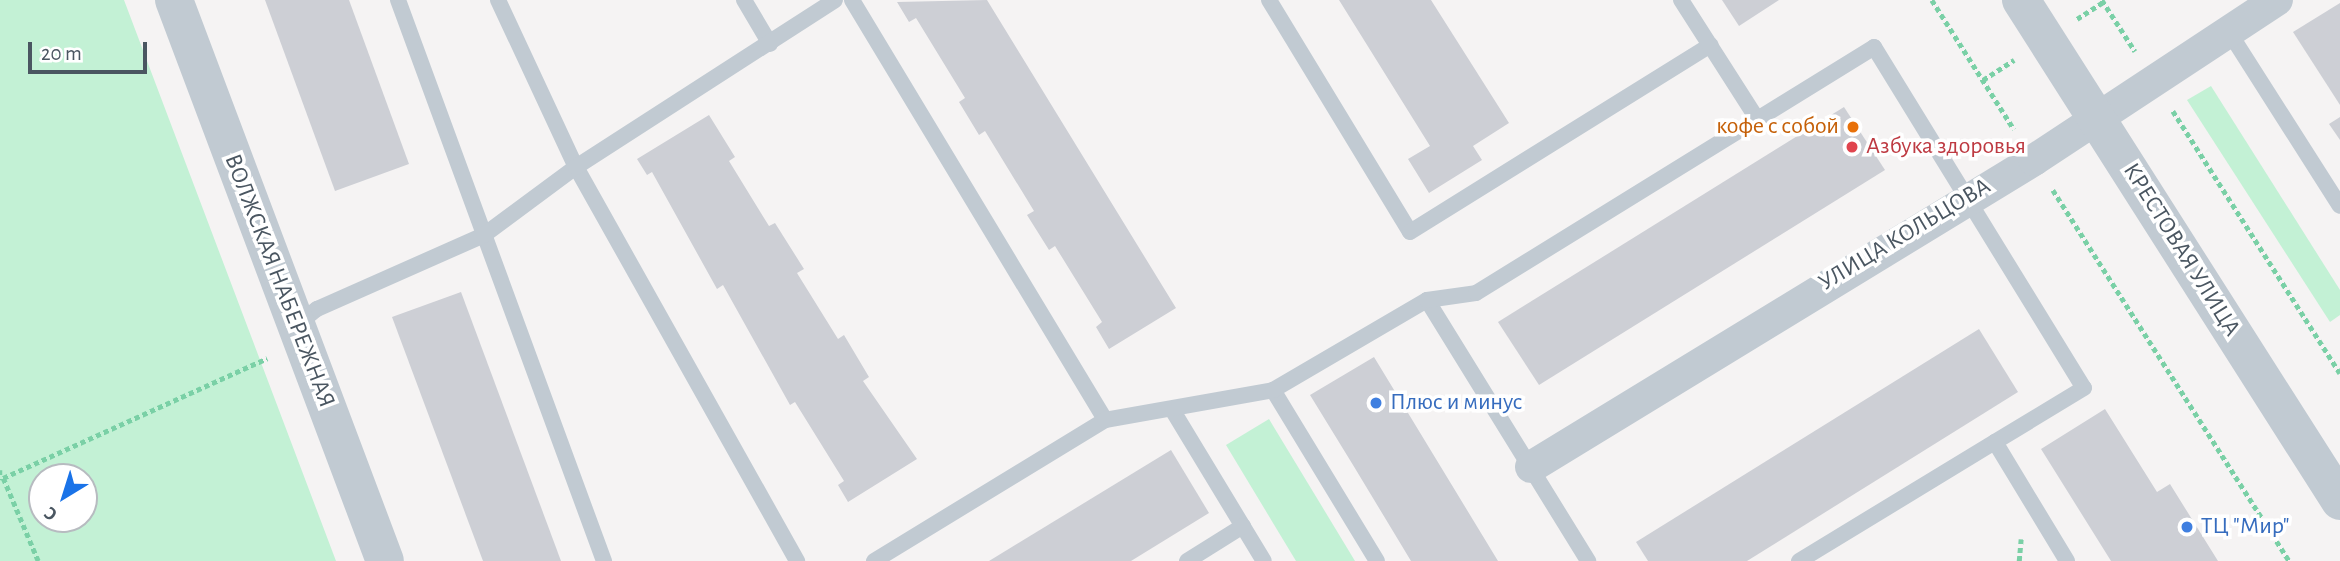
<!DOCTYPE html>
<meta charset="utf-8">
<style>
body{margin:0}
#map{position:relative;width:2340px;height:561px;overflow:hidden;background:#f5f3f3;font-family:"Alegreya Sans",sans-serif}
div>[style]{position:absolute}
.green>*{inset:0;background:#c3f1d5}
.building>*{inset:0;background:#cdcfd5}
.path>*{height:4.5px;margin-top:-2.25px;transform-origin:0;background:repeating-linear-gradient(90deg,#7ad0a6 0 5px,transparent 0 8.5px)}
.service>*{height:16px;margin:-8px;padding:0 8px;transform-origin:8px;border-radius:8px;background:#c1cad2}
.minor>*{height:32px;margin:-16px;padding:0 16px;transform-origin:16px;border-radius:16px;background:#c1cad2}
.tertiary>*{height:38px;margin:-19px;padding:0 19px;transform-origin:19px;border-radius:19px;background:#c1cad2}
.dots>*{width:19px;height:19px;translate:-50% -50%;box-sizing:border-box;border:4px solid #fff;border-radius:50%}
span{translate:-50% -50%;white-space:nowrap;text-align:center;line-height:1.15;-webkit-text-stroke:7px #fff;paint-order:stroke}
.food-label{font-size:24px;color:#c56008}
.right{translate:-100% -50%;text-align:right}
.health-label{font-size:24px;color:#be3a42}
.left{translate:0 -50%;text-align:left}
.street-label{font-size:24px;color:#4a5661}
.shop-label{font-size:24px;color:#366cbe}
.north{position:absolute;left:28px;top:463px;width:70px;height:70px;box-sizing:border-box;background:#fff;border:2px solid #b7bbc0;border-radius:50%;rotate:218deg;font-size:19px;font-weight:700;line-height:28px;text-align:center;color:#4a5661}
.north::after{content:'';display:block;margin:auto;width:24px;height:32px;background:#1a73e8;clip-path:polygon(50% 0,100% 100%,50% 72%,0 100%)}
.scale{position:absolute;left:28px;top:42px;width:119px;height:32px;box-sizing:border-box;border:4px solid #4a5661;border-top:0;padding-left:9px;font-size:21px;line-height:24px;white-space:nowrap;color:#4a5661;-webkit-text-stroke:5px #fff;paint-order:stroke}
</style>
<div id="map">
<div class="green">
<div style="clip-path:polygon(evenodd,0 0,124px 0,336px 561px,0 561px,0 0,42px 477px,84px 477px,84px 519px,42px 519px,42px 477px)"></div>
<div style="clip-path:polygon(2211px 86px,2340px 290px,2340px 315px,2330px 322px,2187px 100px)"></div>
<div style="clip-path:polygon(1269px 419px,1355px 561px,1296px 561px,1226px 445px)"></div>
</div>
<div class="building">
<div style="clip-path:polygon(265px 0,349px 0,409px 164px,335px 191px)"></div>
<div style="clip-path:polygon(987px 0,1176px 308px,1109px 349px,1096px 327px,1102px 322px,1055px 246px,1049px 250px,1027px 215px,1034px 211px,985px 131px,979px 135px,959px 102px,965px 98px,916px 18px,909px 22px,897px 2px)"></div>
<div style="clip-path:polygon(1339px 0,1431px 0,1509px 123px,1473px 146px,1482px 160px,1429px 193px,1408px 159px,1430px 146px)"></div>
<div style="clip-path:polygon(1722px 0,1779px 0,1739px 26px)"></div>
<div style="clip-path:polygon(2340px 3px,2340px 105px,2293px 32px)"></div>
<div style="clip-path:polygon(1844px 107px,1885px 170px,1539px 385px,1498px 322px)"></div>
<div style="clip-path:polygon(709px 115px,735px 157px,729px 161px,769px 226px,775px 223px,804px 269px,797px 273px,838px 339px,844px 335px,869px 377px,863px 381px,917px 459px,848px 502px,838px 485px,844px 481px,795px 402px,790px 405px,723px 285px,717px 289px,652px 172px,647px 175px,637px 159px)"></div>
<div style="clip-path:polygon(2340px 117px,2340px 140px,2329px 124px)"></div>
<div style="clip-path:polygon(461px 292px,561px 561px,483px 561px,392px 317px)"></div>
<div style="clip-path:polygon(1979px 329px,2018px 392px,1747px 561px,1648px 561px,1636px 542px)"></div>
<div style="clip-path:polygon(1374px 357px,1498px 561px,1411px 561px,1353px 465px,1310px 395px)"></div>
<div style="clip-path:polygon(2105px 409px,2157px 492px,2170px 484px,2218px 561px,2111px 561px,2041px 449px)"></div>
<div style="clip-path:polygon(1171px 450px,1209px 513px,1131px 561px,989px 561px)"></div>
</div>
<div class="path">
<div style="left:1932px;top:0;width:153px;rotate:57.6deg"></div>
<div style="left:2102px;top:0;width:61px;rotate:57.1deg"></div>
<div style="left:2077px;top:19px;width:31px;rotate:-33deg"></div>
<div style="left:1983px;top:80px;width:37px;rotate:-33deg"></div>
<div style="left:2173px;top:111px;width:311px;rotate:57.5deg"></div>
<div style="left:2053px;top:190px;width:440px;rotate:57.5deg"></div>
<div style="left:0;top:470px;width:10px;rotate:90deg"></div>
<div style="left:38px;top:561px;width:90px;rotate:-112.9deg"></div>
<div style="left:3px;top:478px;width:290px;rotate:-24.4deg"></div>
<div style="left:2019px;top:561px;width:22px;rotate:-85deg"></div>
</div>
<div class="service">
<div style="left:398px;top:0;width:598px;rotate:69.84deg"></div>
<div style="left:498px;top:0;width:184px;rotate:65deg"></div>
<div style="left:576px;top:167px;width:452px;rotate:60.7deg"></div>
<div style="left:744px;top:0;width:51px;rotate:59.4deg"></div>
<div style="left:852px;top:0;width:490px;rotate:58.9deg"></div>
<div style="left:1269px;top:0;width:271px;rotate:58.7deg"></div>
<div style="left:1410px;top:232px;width:354px;rotate:-31.9deg"></div>
<div style="left:1681px;top:0;width:141px;rotate:57.4deg"></div>
<div style="left:2229px;top:32px;width:206px;rotate:57.5deg"></div>
<div style="left:1427px;top:300px;width:307px;rotate:58.3deg"></div>
<div style="left:297px;top:325px;width:26px;rotate:-39deg"></div>
<div style="left:317px;top:309px;width:183px;rotate:-23.9deg"></div>
<div style="left:484px;top:235px;width:114px;rotate:-36.5deg"></div>
<div style="left:576px;top:167px;width:308px;rotate:-32.8deg"></div>
<div style="left:1273px;top:390px;width:200px;rotate:58.7deg"></div>
<div style="left:1173px;top:411px;width:175px;rotate:58.8deg"></div>
<div style="left:874px;top:561px;width:271px;rotate:-31.4deg"></div>
<div style="left:1105px;top:420px;width:171px;rotate:-10.1deg"></div>
<div style="left:1273px;top:390px;width:178px;rotate:-30.3deg"></div>
<div style="left:1427px;top:300px;width:49px;rotate:-8.1deg"></div>
<div style="left:1476px;top:293px;width:468px;rotate:-31.7deg"></div>
<div style="left:1874px;top:47px;width:400px;rotate:58.4deg"></div>
<div style="left:2084px;top:388px;width:104px;rotate:148.8deg"></div>
<div style="left:1187px;top:561px;width:66px;rotate:-32deg"></div>
<div style="left:1799px;top:561px;width:229px;rotate:-31.3deg"></div>
<div style="left:1995px;top:442px;width:139px;rotate:58.8deg"></div>
</div>
<div class="minor">
<div style="left:1531px;top:467px;width:589px;rotate:-31.4deg"></div>
<div style="left:2034px;top:160px;width:291px;rotate:-33.4deg"></div>
</div>
<div class="tertiary">
<div style="left:174px;top:0;width:599px;rotate:69.39deg"></div>
<div style="left:2021px;top:0;width:594px;rotate:57.51deg"></div>
</div>
<div class="dots">
<div style="left:1853px;top:127px;background:#e8710a"></div>
<div style="left:1852px;top:147px;background:#e0444e"></div>
<div style="left:1376px;top:403px;background:#3f7fe0"></div>
<div style="left:2187px;top:527px;background:#3f7fe0"></div>
</div>
<div class="food-label">
<span class="right" style="left:1839px;top:127px">кофе с собой</span>
</div>
<div class="health-label">
<span class="left" style="left:1866px;top:147px">Азбука здоровья</span>
</div>
<div class="street-label">
<span style="left:1905px;top:235px;rotate:-31deg">УЛИЦА КОЛЬЦОВА</span>
<span style="left:2181px;top:250px;rotate:58deg">КРЕСТОВАЯ УЛИЦА</span>
<span style="left:279px;top:281px;rotate:69deg">ВОЛЖСКАЯ НАБЕРЕЖНАЯ</span>
</div>
<div class="shop-label">
<span class="left" style="left:1390px;top:403px">Плюс и минус</span>
<span class="left" style="left:2201px;top:527px">ТЦ "Мир"</span>
</div>
<div class="north">С</div>
<div class="scale">20 m</div>
</div>
